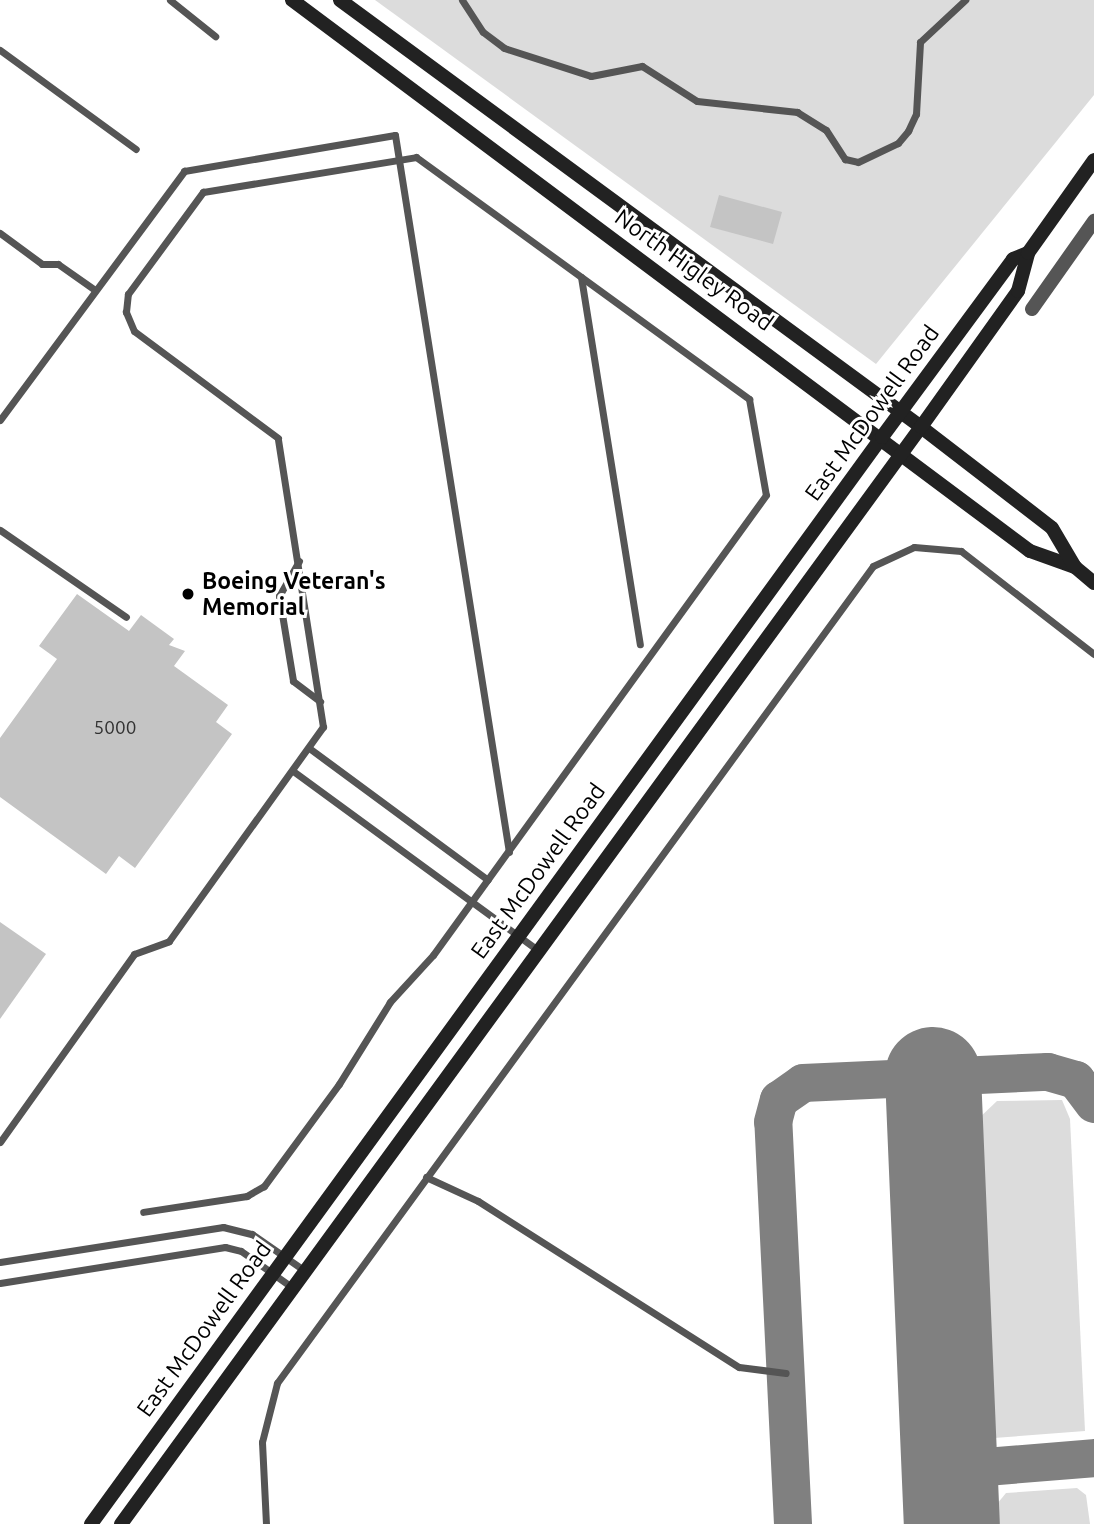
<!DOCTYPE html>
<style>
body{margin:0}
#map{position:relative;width:1094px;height:1524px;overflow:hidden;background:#fff;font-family:Ubuntu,sans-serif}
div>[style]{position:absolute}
.green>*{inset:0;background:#dcdcdc}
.taxiway>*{height:38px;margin:-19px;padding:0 19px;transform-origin:19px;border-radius:19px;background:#808080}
.runway>*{height:96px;margin:-48px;padding:0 48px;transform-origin:48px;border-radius:48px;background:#808080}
.building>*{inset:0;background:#c4c4c4}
.service>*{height:7px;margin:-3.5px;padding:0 3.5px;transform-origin:3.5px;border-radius:3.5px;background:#555}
.minor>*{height:14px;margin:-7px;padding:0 7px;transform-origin:7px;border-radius:7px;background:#555}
.secondary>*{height:14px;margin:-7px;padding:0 7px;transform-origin:7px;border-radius:7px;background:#222}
.dots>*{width:19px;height:19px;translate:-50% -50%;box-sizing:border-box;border:4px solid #fff;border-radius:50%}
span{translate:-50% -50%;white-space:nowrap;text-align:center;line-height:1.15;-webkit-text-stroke:6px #fff;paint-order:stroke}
.number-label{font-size:19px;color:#313131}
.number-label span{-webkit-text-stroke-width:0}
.street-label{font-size:23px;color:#000}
.poi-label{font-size:23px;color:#000;font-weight:700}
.left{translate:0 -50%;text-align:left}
</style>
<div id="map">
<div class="green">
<div style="clip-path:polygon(375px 0,1094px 0,1094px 95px,876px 364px)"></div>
<div style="clip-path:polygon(1062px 1100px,1070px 1119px,1085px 1431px,994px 1438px,977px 1120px,997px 1101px)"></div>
<div style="clip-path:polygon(1077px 1488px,1086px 1495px,1090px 1524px,997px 1524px,997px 1504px,1006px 1493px)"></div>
</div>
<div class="taxiway">
<div style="left:949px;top:1470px;width:145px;rotate:-4.7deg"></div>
<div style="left:793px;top:1524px;width:402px;rotate:-92.8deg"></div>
<div style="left:773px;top:1122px;width:23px;rotate:-75deg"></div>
<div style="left:779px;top:1100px;width:29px;rotate:-35deg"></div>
<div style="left:803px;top:1083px;width:245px;rotate:-2.6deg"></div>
<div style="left:1048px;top:1072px;width:29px;rotate:16deg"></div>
<div style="left:1076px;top:1080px;width:30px;rotate:53deg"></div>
</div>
<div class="runway">
<div style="left:933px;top:1075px;width:449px;rotate:87.6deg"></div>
</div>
<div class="building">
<div style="clip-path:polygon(719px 195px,782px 212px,773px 244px,710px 227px)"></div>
<div style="clip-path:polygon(77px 594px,129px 631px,141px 615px,174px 639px,169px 645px,185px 651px,174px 666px,228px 705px,216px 722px,232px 734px,135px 868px,119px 856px,106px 874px,0 797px,0 738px,57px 659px,39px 646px)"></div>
<div style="clip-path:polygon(0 922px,46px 954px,0 1019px)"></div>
</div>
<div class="service">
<div style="left:170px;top:0;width:58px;rotate:38.7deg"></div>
<div style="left:462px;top:0;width:38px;rotate:57deg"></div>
<div style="left:483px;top:32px;width:26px;rotate:37deg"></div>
<div style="left:504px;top:48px;width:91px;rotate:17.8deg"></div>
<div style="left:591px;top:76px;width:52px;rotate:-11.1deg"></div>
<div style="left:642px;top:66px;width:65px;rotate:32.5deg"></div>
<div style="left:697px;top:101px;width:101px;rotate:6.3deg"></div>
<div style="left:797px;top:112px;width:34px;rotate:32deg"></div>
<div style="left:826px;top:130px;width:35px;rotate:57deg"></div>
<div style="left:845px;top:159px;width:13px;rotate:13deg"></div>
<div style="left:858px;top:162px;width:44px;rotate:-25.4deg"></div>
<div style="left:898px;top:143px;width:16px;rotate:-50deg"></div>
<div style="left:908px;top:131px;width:19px;rotate:-65deg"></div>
<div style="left:916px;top:114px;width:72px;rotate:-86.8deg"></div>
<div style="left:920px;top:42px;width:62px;rotate:-43deg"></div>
<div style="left:0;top:50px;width:168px;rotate:36.1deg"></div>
<div style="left:0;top:233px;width:52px;rotate:36.4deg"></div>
<div style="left:42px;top:264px;width:16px"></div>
<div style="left:58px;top:264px;width:45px;rotate:35.1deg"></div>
<div style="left:581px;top:277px;width:372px;rotate:80.9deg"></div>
<div style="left:0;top:420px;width:310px;rotate:-53.5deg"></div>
<div style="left:184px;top:171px;width:214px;rotate:-9.7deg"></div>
<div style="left:395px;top:135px;width:726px;rotate:80.97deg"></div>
<div style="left:0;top:530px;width:153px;rotate:34.6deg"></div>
<div style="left:299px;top:561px;width:40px;rotate:119.7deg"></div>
<div style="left:279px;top:596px;width:86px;rotate:80.6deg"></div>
<div style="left:293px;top:681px;width:34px;rotate:37deg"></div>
<div style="left:309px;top:748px;width:222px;rotate:36.4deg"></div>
<div style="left:293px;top:771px;width:305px;rotate:36.2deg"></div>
<div style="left:0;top:1142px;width:231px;rotate:-54.5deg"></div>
<div style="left:134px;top:954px;width:37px;rotate:-20deg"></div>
<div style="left:169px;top:941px;width:264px;rotate:-54.3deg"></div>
<div style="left:323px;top:727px;width:292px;rotate:-98.9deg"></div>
<div style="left:278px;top:438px;width:179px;rotate:-143.4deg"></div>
<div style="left:134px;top:331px;width:21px;rotate:-113deg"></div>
<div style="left:126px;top:312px;width:18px;rotate:-84deg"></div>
<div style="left:128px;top:294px;width:127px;rotate:-53.7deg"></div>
<div style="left:203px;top:192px;width:216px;rotate:-9.3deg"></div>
<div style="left:416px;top:157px;width:412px;rotate:36deg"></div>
<div style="left:749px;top:399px;width:97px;rotate:80deg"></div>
<div style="left:766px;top:495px;width:568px;rotate:125.9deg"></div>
<div style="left:433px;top:955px;width:64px;rotate:132.5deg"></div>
<div style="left:390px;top:1002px;width:97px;rotate:121.9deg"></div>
<div style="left:339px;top:1084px;width:127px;rotate:126.3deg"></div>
<div style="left:264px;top:1186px;width:20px;rotate:150deg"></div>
<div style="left:247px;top:1196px;width:105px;rotate:171.3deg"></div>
<div style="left:426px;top:1177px;width:57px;rotate:24.8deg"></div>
<div style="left:478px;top:1201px;width:309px;rotate:32.5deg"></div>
<div style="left:739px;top:1367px;width:47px;rotate:7.3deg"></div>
<div style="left:0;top:1262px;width:226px;rotate:-8.9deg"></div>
<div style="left:223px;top:1227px;width:30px;rotate:14deg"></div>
<div style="left:252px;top:1234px;width:65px;rotate:34.9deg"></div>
<div style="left:0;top:1283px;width:228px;rotate:-9.1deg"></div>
<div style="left:225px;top:1247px;width:16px;rotate:14deg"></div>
<div style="left:241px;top:1251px;width:64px;rotate:35.4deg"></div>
<div style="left:266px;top:1524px;width:82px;rotate:-92.8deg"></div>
<div style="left:262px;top:1442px;width:61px;rotate:-75.7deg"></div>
<div style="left:277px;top:1383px;width:1011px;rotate:-53.89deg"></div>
<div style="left:873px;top:566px;width:45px;rotate:-24.9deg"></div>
<div style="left:914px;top:547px;width:47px;rotate:4.9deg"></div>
<div style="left:961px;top:551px;width:168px;rotate:37.8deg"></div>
</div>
<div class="minor">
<div style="left:1032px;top:309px;width:108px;rotate:-54.8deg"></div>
</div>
<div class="secondary">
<div style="left:292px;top:0;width:921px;rotate:36.75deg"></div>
<div style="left:1030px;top:551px;width:48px;rotate:19.6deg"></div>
<div style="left:1075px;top:567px;width:25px;rotate:40deg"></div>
<div style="left:340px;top:0;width:721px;rotate:36.31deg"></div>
<div style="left:921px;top:427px;width:165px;rotate:37.6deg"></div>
<div style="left:1052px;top:528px;width:45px;rotate:59.5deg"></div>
<div style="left:91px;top:1524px;width:1344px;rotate:-53.96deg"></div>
<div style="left:882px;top:437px;width:221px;rotate:-53.6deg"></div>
<div style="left:1013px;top:259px;width:16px;rotate:-22deg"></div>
<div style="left:121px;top:1524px;width:1358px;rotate:-53.9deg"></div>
<div style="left:921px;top:427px;width:167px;rotate:-54.5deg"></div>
<div style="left:1018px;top:291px;width:39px;rotate:-75deg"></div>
<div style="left:1028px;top:253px;width:114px;rotate:-54.6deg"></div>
</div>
<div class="dots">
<div style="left:188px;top:594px;background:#000"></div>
</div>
<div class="number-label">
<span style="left:115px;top:728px">5000</span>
</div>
<div class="street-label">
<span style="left:694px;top:270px;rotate:36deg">North Higley Road</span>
<span style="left:872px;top:413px;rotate:-54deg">East McDowell Road</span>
<span style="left:538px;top:871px;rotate:-54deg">East McDowell Road</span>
<span style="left:204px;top:1329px;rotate:-54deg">East McDowell Road</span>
</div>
<div class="poi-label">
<span class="left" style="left:202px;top:594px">Boeing Veteran's<br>Memorial</span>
</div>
</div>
